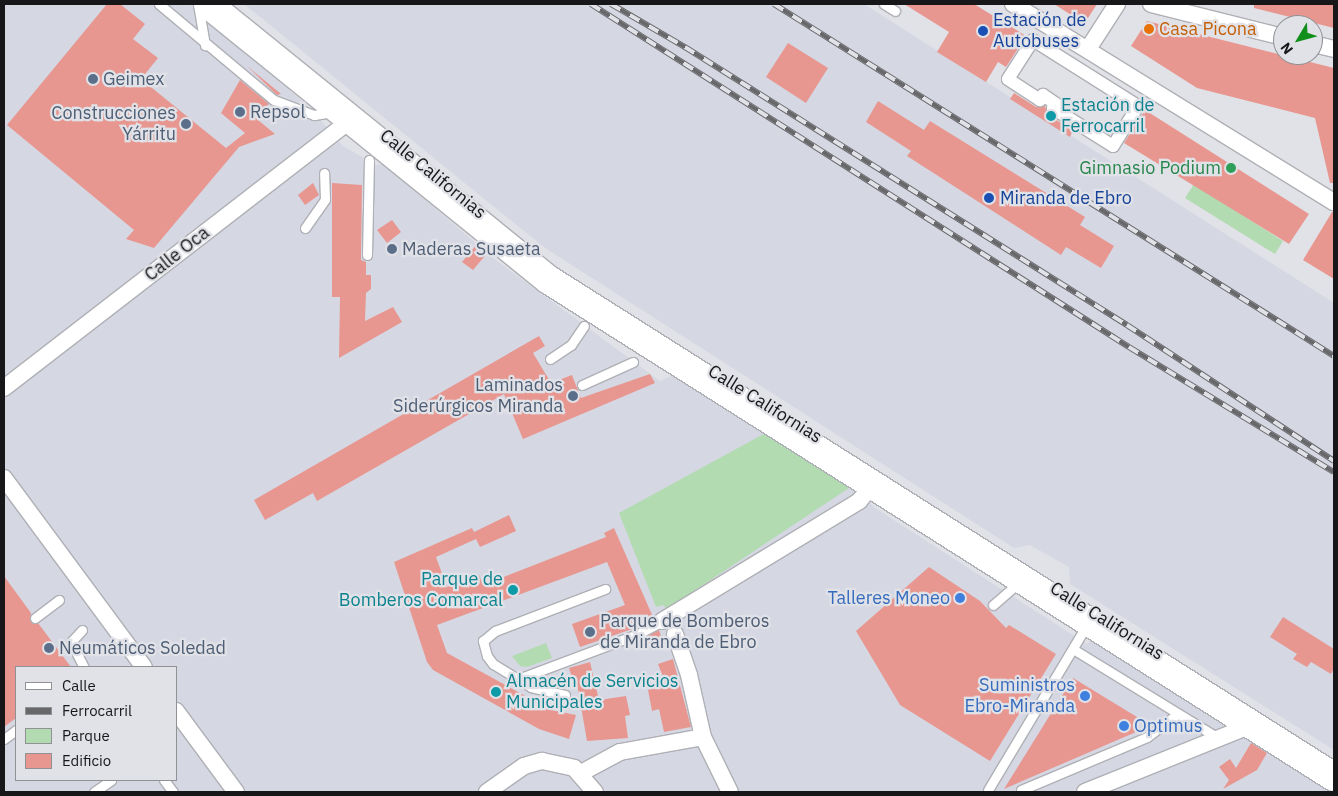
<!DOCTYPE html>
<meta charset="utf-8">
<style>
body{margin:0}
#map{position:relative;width:1338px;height:796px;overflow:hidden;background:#e1e2e7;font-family:"IBM Plex Sans",sans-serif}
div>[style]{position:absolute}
.built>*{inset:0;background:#d5d7e3}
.green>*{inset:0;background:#b3dbb2}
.building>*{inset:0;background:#e89790}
.roads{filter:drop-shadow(1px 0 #afb0b5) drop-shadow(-1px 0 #afb0b5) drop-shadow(0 1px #afb0b5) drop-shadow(0 -1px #afb0b5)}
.service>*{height:9px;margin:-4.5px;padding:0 4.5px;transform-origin:4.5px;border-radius:4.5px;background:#fff}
.pedestrian>*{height:12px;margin:-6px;padding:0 6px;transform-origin:6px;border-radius:6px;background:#fff}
.minor>*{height:16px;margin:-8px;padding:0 8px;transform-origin:8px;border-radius:8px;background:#fff}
.trunk>*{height:28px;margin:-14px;padding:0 14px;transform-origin:14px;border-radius:14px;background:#fff}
.rail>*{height:5.5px;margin-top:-2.75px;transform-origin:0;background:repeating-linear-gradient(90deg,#e1e2e7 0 11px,#68686b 0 22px);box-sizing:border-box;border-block:1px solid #68686b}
.dots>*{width:14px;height:14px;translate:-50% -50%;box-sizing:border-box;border:2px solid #e1e2e7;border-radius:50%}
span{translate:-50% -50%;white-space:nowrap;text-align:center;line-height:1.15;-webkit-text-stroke:4.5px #e1e2e7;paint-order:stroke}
.transit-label{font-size:18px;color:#164399}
.left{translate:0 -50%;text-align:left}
.food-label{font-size:18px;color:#c56008}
.service-label{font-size:18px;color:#4e5e75}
.right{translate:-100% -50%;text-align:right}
.culture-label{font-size:18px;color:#0d838f}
.leisure-label{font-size:18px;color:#27864d}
.street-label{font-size:18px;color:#171719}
.shop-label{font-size:18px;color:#366cbe}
.frame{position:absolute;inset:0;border:5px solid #171719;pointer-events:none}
.legend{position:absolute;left:15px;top:666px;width:162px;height:115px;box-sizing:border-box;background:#e1e2e7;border:1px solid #909195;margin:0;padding:6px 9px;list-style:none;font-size:15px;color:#171719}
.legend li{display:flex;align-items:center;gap:10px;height:25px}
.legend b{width:25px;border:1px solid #909195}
.north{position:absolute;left:1273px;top:15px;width:50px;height:50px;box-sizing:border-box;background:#e1e2e7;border:1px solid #909195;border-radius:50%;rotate:233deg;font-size:14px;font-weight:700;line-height:20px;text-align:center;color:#171719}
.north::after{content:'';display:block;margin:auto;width:18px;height:22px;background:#128e1a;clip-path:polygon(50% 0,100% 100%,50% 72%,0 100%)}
</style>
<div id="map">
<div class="built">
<div style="clip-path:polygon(evenodd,4px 4px,190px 4px,311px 109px,343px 146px,376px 165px,383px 164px,497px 261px,660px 381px,676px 374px,852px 486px,875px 508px,1087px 644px,1092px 639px,1331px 792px,4px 792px,4px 4px,16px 667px,176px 667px,176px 780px,16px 780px,16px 667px)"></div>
<div style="clip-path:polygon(244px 4px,864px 4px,1334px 303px,1334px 750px,1070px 584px,1069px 567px,1030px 545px,1014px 548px,545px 248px)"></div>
</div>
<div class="green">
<div style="clip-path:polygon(1194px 184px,1283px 241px,1275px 254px,1185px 198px)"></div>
<div style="clip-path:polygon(767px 432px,852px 486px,667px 609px,663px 605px,656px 607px,619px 513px)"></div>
<div style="clip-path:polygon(546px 643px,552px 658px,527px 667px,520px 666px,512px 656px)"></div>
</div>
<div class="building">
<div style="clip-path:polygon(107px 4px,120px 4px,145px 24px,133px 39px,158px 58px,141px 79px,226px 148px,245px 133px,221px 113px,240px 80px,269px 104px,253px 116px,275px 134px,239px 147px,154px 248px,126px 239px,134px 230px,7px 125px)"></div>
<div style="clip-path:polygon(904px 4px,974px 4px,1026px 36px,1006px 67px,998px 62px,986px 82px,937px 52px,949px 32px)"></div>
<div style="clip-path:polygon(1054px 4px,1097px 4px,1088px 18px,1079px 20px)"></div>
<div style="clip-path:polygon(1254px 4px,1334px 4px,1334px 28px,1254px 8px)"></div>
<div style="clip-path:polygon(1147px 21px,1334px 68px,1334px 183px,1330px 183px,1315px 118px,1197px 88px,1131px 46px)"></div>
<div style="clip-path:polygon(788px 43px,828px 68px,806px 103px,766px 77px)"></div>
<div style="clip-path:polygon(247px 66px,281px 94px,277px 95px)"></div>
<div style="clip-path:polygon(1014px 93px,1036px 107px,1045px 106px,1048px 115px,1073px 130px,1070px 137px,1010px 99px)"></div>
<div style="clip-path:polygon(878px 101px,924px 130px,930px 121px,1085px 217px,1080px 225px,1114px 246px,1101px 268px,1066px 247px,1061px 255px,907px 156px,911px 151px,866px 122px)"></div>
<div style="clip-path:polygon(1145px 110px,1309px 214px,1289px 244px,1124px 143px)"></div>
<div style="clip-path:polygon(313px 183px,319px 195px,305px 205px,298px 195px)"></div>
<div style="clip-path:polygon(332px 183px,362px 185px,361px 255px,361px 260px,366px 262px,366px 275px,371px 275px,371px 289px,366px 293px,365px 321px,393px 307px,402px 322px,339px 358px,340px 297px,332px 297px)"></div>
<div style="clip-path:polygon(1332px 212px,1334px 212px,1334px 279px,1303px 260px)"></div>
<div style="clip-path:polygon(392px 220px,401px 232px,387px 243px,377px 230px)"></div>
<div style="clip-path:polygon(478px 243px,489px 251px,473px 270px,462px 262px)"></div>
<div style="clip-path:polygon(539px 336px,545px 346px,533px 353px,551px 383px,572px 375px,581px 398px,650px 374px,655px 383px,523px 439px,504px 394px,317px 501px,313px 493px,265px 520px,254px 500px)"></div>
<div style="clip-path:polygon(509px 515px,516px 531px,480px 547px,476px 539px,436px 557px,447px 587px,479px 575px,483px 585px,606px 537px,604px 533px,614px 528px,653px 617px,635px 628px,580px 647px,572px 624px,625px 605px,607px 562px,437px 625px,447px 653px,551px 710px,576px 715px,569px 739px,539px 729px,433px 670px,427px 662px,394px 562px,472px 528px,474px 532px)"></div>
<div style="clip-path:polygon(929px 567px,980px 601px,1006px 628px,1009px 625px,1056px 654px,990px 761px,900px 705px,856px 631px)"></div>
<div style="clip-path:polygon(4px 576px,31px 613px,30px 621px,38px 623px,71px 667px,16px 667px,16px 718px,4px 727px)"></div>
<div style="clip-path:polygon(1283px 617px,1334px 649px,1334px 668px,1331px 674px,1311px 662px,1307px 667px,1293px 659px,1297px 654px,1270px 637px)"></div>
<div style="clip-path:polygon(659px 630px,662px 639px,637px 648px,634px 642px)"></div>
<div style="clip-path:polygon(673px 659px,691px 727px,664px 732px,659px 709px,652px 711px,648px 690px,666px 684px,658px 664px)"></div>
<div style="clip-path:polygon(590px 662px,599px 700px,626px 696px,630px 715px,625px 716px,628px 738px,587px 741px,576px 678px,572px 678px,569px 668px)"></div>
<div style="clip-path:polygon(1073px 678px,1137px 717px,1136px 732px,1004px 789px)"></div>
<div style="clip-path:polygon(1251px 743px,1267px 753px,1257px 770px,1223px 789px,1229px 780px,1219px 767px,1230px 759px,1236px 768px)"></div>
</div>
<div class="roads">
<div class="service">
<div style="left:159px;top:4px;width:150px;rotate:39.9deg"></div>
<div style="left:274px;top:100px;width:43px;rotate:20.6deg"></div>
<div style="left:314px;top:115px;width:19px;rotate:-9deg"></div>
<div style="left:198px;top:4px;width:42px;rotate:80.3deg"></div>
<div style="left:884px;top:4px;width:13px;rotate:32deg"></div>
<div style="left:305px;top:228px;width:35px;rotate:-55deg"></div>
<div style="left:325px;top:199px;width:26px;rotate:-92deg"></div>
<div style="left:367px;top:255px;width:95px;rotate:-88.8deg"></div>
<div style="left:550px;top:359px;width:25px;rotate:-34deg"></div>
<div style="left:571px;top:345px;width:23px;rotate:-56deg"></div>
<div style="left:582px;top:385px;width:56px;rotate:-24.3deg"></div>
<div style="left:993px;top:605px;width:35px;rotate:-41deg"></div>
<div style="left:35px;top:618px;width:30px;rotate:-37deg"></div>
<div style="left:82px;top:630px;width:16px;rotate:133deg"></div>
<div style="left:71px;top:642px;width:28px;rotate:63deg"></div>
<div style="left:1073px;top:649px;width:170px;rotate:31.5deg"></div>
<div style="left:518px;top:679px;width:128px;rotate:-20.6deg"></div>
<div style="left:638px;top:634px;width:27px;rotate:-28deg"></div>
<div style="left:565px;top:695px;width:35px;rotate:-167deg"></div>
<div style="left:531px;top:687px;width:44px;rotate:-148.8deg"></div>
<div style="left:493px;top:664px;width:10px;rotate:-127deg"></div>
<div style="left:487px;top:656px;width:16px;rotate:-105deg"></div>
<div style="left:483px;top:641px;width:16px;rotate:-40deg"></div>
<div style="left:495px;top:631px;width:118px;rotate:-20.9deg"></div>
<div style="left:4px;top:739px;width:15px;rotate:-37deg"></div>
<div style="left:164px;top:780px;width:15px;rotate:53deg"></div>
<div style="left:988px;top:790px;width:195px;rotate:-59.1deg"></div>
<div style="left:1021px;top:790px;width:137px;rotate:-22.8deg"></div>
<div style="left:1147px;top:737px;width:38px;rotate:-37deg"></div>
<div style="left:94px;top:792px;width:21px;rotate:-35deg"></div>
</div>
<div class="pedestrian">
<div style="left:1033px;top:40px;width:124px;rotate:32.2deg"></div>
<div style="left:1138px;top:106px;width:47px;rotate:122deg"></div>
<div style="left:1113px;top:146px;width:71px;rotate:-147.7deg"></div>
<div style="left:1053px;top:108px;width:5px;rotate:-53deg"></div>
<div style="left:1056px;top:104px;width:16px;rotate:-145deg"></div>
<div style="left:1043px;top:95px;width:6px;rotate:121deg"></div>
<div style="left:1040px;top:100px;width:38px;rotate:-147deg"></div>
<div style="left:1008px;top:79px;width:46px;rotate:-57.3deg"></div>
</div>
<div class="minor">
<div style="left:1013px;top:4px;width:377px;rotate:31.7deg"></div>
<div style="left:1151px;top:4px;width:136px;rotate:14deg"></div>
<div style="left:1313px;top:44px;width:22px;rotate:13deg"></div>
<div style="left:1088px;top:49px;width:54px;rotate:-57.2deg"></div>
<div style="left:4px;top:388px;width:437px;rotate:-37.7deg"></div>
<div style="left:4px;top:478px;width:235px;rotate:53.5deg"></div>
<div style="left:662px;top:621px;width:231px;rotate:-31.3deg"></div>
<div style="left:859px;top:501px;width:20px;rotate:-49deg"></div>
<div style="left:675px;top:634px;width:43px;rotate:71.1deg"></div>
<div style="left:689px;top:675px;width:64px;rotate:77.3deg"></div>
<div style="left:703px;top:737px;width:61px;rotate:63.9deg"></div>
<div style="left:176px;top:711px;width:101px;rotate:53.5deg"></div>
<div style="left:581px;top:773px;width:44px;rotate:-28.3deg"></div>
<div style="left:620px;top:752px;width:84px;rotate:-10.2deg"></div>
<div style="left:487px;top:792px;width:45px;rotate:-35.1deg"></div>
<div style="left:524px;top:766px;width:19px;rotate:-16deg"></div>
<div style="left:542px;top:761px;width:33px;rotate:12deg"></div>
<div style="left:574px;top:768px;width:32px;rotate:49deg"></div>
<div style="left:1085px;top:792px;width:180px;rotate:-21.9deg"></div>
</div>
<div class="trunk">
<div style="left:208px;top:4px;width:439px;rotate:39deg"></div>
<div style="left:549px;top:280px;width:929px;rotate:32.34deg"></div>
</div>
</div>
<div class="rail">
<div style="left:591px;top:4px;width:638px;rotate:32.52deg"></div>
<div style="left:1129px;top:347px;width:240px;rotate:31.4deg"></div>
<div style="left:611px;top:4px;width:86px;rotate:30.2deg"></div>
<div style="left:685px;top:47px;width:522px;rotate:32.17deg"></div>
<div style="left:1127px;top:325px;width:248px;rotate:33.3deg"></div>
<div style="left:774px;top:4px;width:661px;rotate:32.15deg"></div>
</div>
<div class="dots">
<div style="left:1149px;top:29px;background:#e8710a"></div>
<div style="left:983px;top:31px;background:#1a4fb4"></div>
<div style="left:93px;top:79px;background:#5c6f8a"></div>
<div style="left:240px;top:112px;background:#5c6f8a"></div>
<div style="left:1051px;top:116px;background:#0f9aa8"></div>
<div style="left:186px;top:124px;background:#5c6f8a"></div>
<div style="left:1231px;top:168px;background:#2e9e5b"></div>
<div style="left:989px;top:198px;background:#1a4fb4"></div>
<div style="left:392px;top:249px;background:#5c6f8a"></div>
<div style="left:573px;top:396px;background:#5c6f8a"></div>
<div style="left:513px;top:590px;background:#0f9aa8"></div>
<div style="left:960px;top:598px;background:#3f7fe0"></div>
<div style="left:590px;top:632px;background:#5c6f8a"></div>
<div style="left:49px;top:648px;background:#5c6f8a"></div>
<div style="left:496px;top:692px;background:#0f9aa8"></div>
<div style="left:1085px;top:696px;background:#3f7fe0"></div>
<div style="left:1124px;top:726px;background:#3f7fe0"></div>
</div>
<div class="transit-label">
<span class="left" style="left:993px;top:31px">Estación de<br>Autobuses</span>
<span class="left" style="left:1000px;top:198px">Miranda de Ebro</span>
</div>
<div class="food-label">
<span class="left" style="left:1159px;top:29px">Casa Picona</span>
</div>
<div class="service-label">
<span class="left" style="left:103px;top:79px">Geimex</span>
<span class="left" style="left:250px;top:112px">Repsol</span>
<span class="right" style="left:176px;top:124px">Construcciones<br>Yárritu</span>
<span class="left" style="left:402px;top:249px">Maderas Susaeta</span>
<span class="right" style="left:563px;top:396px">Laminados<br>Siderúrgicos Miranda</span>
<span class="left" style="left:600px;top:632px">Parque de Bomberos<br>de Miranda de Ebro</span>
<span class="left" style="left:59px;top:648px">Neumáticos Soledad</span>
</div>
<div class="culture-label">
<span class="left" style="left:1061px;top:116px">Estación de<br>Ferrocarril</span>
<span class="right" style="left:503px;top:590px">Parque de<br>Bomberos Comarcal</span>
<span class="left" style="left:506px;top:692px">Almacén de Servicios<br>Municipales</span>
</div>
<div class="leisure-label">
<span class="right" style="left:1221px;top:168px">Gimnasio Podium</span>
</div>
<div class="street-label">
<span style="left:433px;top:174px;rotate:39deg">Calle Californias</span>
<span style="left:177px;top:254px;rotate:-38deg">Calle Oca</span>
<span style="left:765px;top:404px;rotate:32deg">Calle Californias</span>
<span style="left:1107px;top:621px;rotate:32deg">Calle Californias</span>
</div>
<div class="shop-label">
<span class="right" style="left:950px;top:598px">Talleres Moneo</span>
<span class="right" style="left:1075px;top:696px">Suministros<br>Ebro-Miranda</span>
<span class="left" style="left:1134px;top:726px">Optimus</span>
</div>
<div class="frame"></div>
<ul class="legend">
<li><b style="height:6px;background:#fff"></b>Calle</li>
<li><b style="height:6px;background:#68686b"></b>Ferrocarril</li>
<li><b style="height:14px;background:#b3dbb2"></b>Parque</li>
<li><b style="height:14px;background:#e89790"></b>Edificio</li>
</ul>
<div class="north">N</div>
</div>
